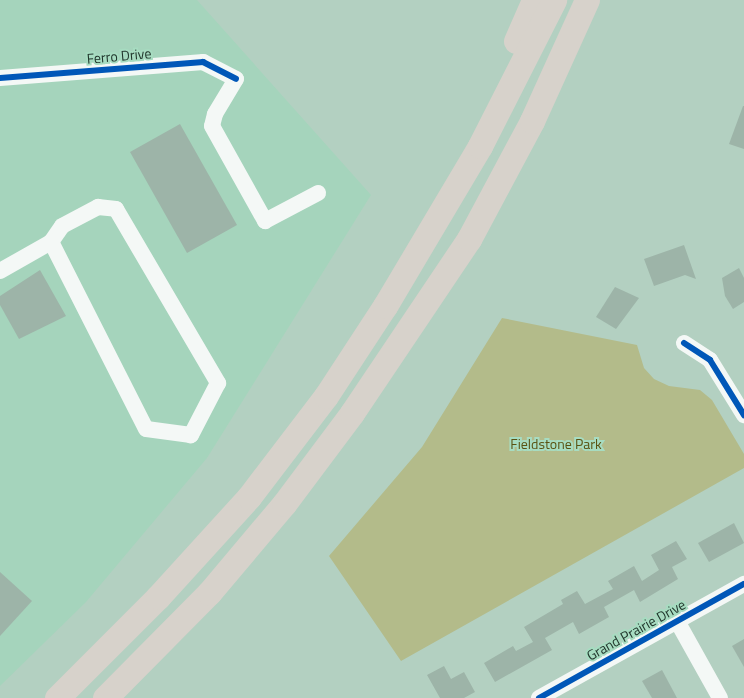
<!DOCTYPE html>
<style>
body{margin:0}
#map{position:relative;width:744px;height:698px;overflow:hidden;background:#b3d0c1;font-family:"Titillium Web",sans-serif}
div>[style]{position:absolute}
.built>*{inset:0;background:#a5d4bc}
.green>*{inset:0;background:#b3bb8a}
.building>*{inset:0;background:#9db4a8}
.minor>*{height:16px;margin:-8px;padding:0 8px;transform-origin:8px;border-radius:8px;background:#f4f8f6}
.highway>*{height:25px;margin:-12.5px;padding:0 12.5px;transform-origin:12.5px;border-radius:12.5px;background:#d7d2cb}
.cycleway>*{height:6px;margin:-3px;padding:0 3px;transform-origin:3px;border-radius:3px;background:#0057b8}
span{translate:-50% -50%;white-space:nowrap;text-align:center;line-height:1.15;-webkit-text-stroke:4px #a7dcc1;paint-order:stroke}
.street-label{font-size:14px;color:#20352b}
.park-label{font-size:14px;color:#5a5212}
</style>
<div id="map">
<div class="built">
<div style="clip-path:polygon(0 0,197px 0,371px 195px,207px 458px,86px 602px,0 686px)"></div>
</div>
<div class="green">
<div style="clip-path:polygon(502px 318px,637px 345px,644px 368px,654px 379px,669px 386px,700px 390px,712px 400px,744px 454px,744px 468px,401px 661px,329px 556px,422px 447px)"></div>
</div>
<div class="building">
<div style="clip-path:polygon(743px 106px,744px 106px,744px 149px,729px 144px)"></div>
<div style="clip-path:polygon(180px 124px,237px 225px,187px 253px,130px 152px)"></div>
<div style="clip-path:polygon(684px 245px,696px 279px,685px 275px,654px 286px,644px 259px)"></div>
<div style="clip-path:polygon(739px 268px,744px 278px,744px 302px,733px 309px,725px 296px,722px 278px)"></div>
<div style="clip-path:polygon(40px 270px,66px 316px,19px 339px,0 305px,0 296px)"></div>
<div style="clip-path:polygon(615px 287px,639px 298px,616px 329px,596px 317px)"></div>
<div style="clip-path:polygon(734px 523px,744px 543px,709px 562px,698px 543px)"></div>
<div style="clip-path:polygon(676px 541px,687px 559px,672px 567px,678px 579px,640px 602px,634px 590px,604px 607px,609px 617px,579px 634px,573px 622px,545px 638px,552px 650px,495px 682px,484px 663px,513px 646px,516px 651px,533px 642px,524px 627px,563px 604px,561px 600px,577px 591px,585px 604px,613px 589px,608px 581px,634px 566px,642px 581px,659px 570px,651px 555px)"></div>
<div style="clip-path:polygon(0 572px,32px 601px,0 636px)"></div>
<div style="clip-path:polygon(744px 639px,744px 667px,732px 646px)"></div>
<div style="clip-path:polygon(444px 666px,451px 679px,464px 672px,475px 692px,464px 698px,440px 698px,427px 675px)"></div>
<div style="clip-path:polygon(662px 670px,677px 698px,652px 698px,642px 681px)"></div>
</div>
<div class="minor">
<div style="left:0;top:78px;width:204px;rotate:-4.5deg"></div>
<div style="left:203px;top:62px;width:37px;rotate:27deg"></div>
<div style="left:236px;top:79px;width:41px;rotate:121deg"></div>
<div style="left:215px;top:114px;width:12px;rotate:104deg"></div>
<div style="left:212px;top:126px;width:109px;rotate:60.8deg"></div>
<div style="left:265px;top:221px;width:60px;rotate:-27.8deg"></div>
<div style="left:0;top:271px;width:59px;rotate:-29.6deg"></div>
<div style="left:51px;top:242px;width:19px;rotate:-55deg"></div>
<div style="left:62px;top:226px;width:41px;rotate:-27.8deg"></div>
<div style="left:98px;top:207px;width:18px;rotate:6deg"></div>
<div style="left:116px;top:209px;width:202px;rotate:59.6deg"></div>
<div style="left:218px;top:383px;width:59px;rotate:117.4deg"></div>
<div style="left:191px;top:435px;width:45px;rotate:-172.4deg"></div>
<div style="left:146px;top:429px;width:210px;rotate:-116.9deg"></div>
<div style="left:684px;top:343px;width:31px;rotate:33deg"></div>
<div style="left:710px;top:360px;width:65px;rotate:58.3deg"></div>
<div style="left:677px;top:621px;width:88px;rotate:60.8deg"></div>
<div style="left:539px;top:698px;width:235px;rotate:-29.1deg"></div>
</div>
<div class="highway">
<div style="left:516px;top:41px;width:45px;rotate:-66.3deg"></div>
<div style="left:57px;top:698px;width:143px;rotate:-45deg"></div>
<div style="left:158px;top:597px;width:135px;rotate:-47.7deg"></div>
<div style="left:249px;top:497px;width:127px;rotate:-52.7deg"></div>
<div style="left:326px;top:396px;width:108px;rotate:-56.8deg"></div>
<div style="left:385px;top:306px;width:186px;rotate:-59.3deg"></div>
<div style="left:480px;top:146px;width:164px;rotate:-63.1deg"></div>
<div style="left:105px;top:698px;width:148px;rotate:-45.3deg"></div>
<div style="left:209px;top:593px;width:116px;rotate:-49.9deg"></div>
<div style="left:284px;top:504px;width:114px;rotate:-53.2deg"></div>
<div style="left:352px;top:413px;width:210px;rotate:-56.1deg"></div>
<div style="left:469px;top:239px;width:134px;rotate:-61.9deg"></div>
<div style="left:532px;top:121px;width:133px;rotate:-65.6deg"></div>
</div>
<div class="cycleway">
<div style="left:0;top:78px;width:204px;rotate:-4.5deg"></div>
<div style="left:203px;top:62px;width:37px;rotate:27deg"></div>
<div style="left:684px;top:343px;width:31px;rotate:33deg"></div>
<div style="left:710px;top:360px;width:65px;rotate:58.3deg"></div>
<div style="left:539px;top:698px;width:235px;rotate:-29.1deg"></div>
</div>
<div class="street-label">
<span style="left:119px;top:56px;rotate:-5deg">Ferro Drive</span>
<span style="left:636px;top:630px;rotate:-29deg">Grand Prairie Drive</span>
</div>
<div class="park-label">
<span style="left:556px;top:444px">Fieldstone Park</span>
</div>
</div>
